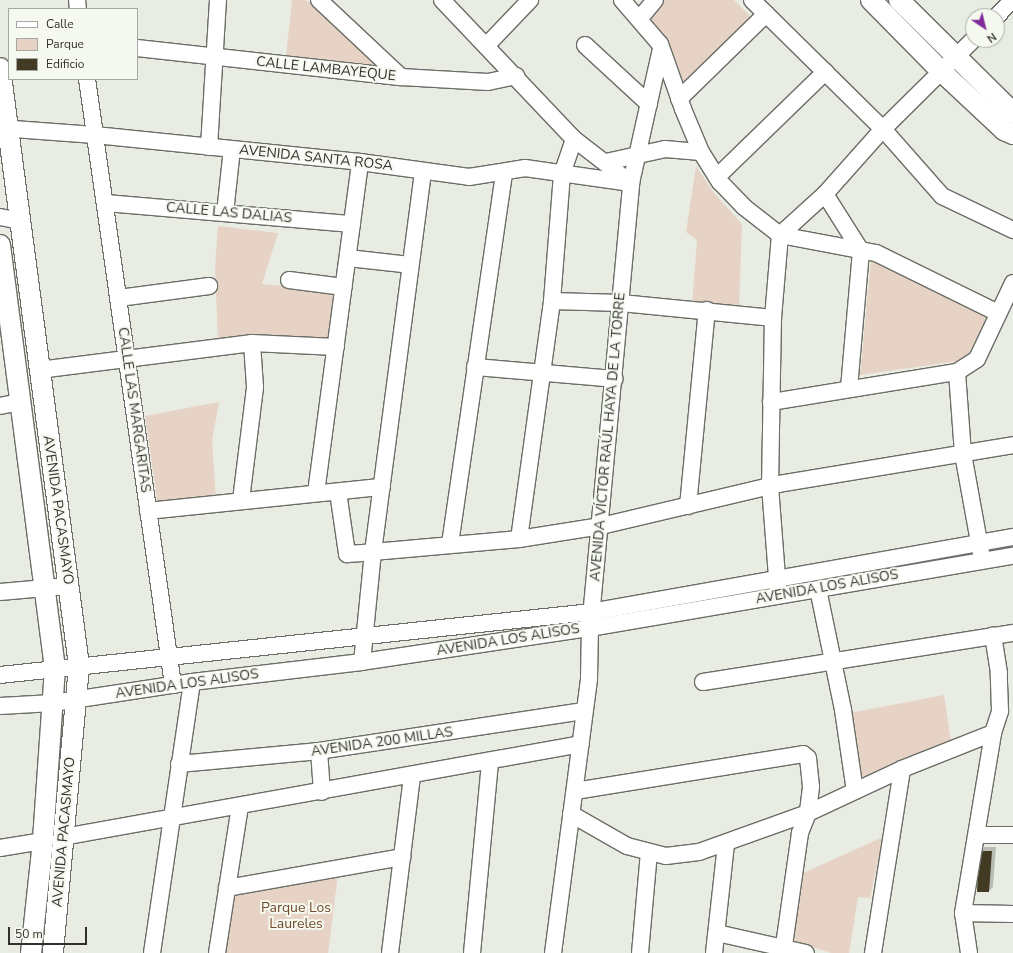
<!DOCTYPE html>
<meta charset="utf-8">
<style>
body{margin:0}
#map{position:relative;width:1013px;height:953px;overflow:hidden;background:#e8ece3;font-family:"Nunito Sans",sans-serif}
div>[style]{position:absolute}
.green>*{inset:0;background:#e7d3c5}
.shadow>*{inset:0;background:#0003}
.building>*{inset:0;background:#423a22}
.roads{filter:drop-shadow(1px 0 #6a6e66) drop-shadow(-1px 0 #6a6e66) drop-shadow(0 1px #6a6e66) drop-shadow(0 -1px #6a6e66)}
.minor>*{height:16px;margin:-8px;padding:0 8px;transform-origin:8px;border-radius:8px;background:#fff}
.major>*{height:20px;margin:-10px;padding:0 10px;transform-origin:10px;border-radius:10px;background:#fff}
span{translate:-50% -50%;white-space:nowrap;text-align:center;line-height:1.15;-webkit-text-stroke:4px #f5f9f0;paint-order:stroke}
.street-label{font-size:14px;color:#30312e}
.park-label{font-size:14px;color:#724b2b}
.legend{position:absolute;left:8px;top:8px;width:130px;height:72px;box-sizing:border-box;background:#f5f9f0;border:1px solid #a6a9a2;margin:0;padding:5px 7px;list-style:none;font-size:12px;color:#30312e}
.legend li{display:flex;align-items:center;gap:8px;height:20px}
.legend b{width:20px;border:1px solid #a6a9a2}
.north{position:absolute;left:965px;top:8px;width:40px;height:40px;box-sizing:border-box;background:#f5f9f0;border:1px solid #a6a9a2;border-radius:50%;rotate:145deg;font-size:11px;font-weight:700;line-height:16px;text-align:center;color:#30312e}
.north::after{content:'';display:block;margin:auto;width:14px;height:18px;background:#822c9a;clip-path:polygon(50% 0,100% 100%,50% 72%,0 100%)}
.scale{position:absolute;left:8px;top:927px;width:79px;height:18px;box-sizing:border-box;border:2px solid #30312e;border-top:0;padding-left:5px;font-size:12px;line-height:14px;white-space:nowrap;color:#30312e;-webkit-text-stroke:3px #f5f9f0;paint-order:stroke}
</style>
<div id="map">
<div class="green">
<div style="clip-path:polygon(292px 0,305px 0,316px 6px,369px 59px,384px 70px,286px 57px)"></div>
<div style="clip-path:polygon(665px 0,734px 0,753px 19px,683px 89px,667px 40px,650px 17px)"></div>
<div style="clip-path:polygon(696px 166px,714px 193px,742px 224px,739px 309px,692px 305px,697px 240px,686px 232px)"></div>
<div style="clip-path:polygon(218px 226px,278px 233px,262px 284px,340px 291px,334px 342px,218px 341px,215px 268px)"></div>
<div style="clip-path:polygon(871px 260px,988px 315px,975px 349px,959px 361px,860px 375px)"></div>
<div style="clip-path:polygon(219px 402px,212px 441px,216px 499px,158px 506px,145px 416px)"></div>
<div style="clip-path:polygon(944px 695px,951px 742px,860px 783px,850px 713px)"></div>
<div style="clip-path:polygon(883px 837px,870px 898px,858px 897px,849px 953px,831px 953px,794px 941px,801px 874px)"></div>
<div style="clip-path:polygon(338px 874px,328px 953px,221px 953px,230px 891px)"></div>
</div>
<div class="shadow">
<div style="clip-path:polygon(985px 847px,996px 847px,993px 887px,989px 891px,980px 851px)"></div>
</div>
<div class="building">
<div style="clip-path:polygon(979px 851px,992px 851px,989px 892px,977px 892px)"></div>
</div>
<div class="roads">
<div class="minor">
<div style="left:77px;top:0;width:9px;rotate:84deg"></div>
<div style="left:319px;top:0;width:112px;rotate:43.2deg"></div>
<div style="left:442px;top:0;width:192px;rotate:46.5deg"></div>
<div style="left:574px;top:139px;width:72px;rotate:37.7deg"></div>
<div style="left:622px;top:0;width:58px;rotate:49.2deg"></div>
<div style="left:660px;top:44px;width:69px;rotate:70.5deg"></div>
<div style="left:683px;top:109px;width:47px;rotate:67.3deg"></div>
<div style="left:701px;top:152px;width:36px;rotate:58deg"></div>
<div style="left:720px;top:182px;width:35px;rotate:46deg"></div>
<div style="left:744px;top:207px;width:46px;rotate:37.9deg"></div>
<div style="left:780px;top:235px;width:98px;rotate:10.6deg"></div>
<div style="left:876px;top:253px;width:136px;rotate:26.2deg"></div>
<div style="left:752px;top:0;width:184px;rotate:44.6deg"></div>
<div style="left:883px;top:129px;width:89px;rotate:48.6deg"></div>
<div style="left:942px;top:196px;width:79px;rotate:25.6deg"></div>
<div style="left:997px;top:16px;width:22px;rotate:-47deg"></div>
<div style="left:640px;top:18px;width:23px;rotate:-50deg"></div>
<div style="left:585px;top:45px;width:87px;rotate:42.7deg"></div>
<div style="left:486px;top:46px;width:64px;rotate:-46.3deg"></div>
<div style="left:137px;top:48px;width:266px;rotate:6.3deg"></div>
<div style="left:401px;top:77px;width:87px;rotate:3.3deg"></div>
<div style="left:488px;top:82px;width:29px;rotate:-12deg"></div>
<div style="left:87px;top:79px;width:612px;rotate:81.92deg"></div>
<div style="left:679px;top:99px;width:122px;rotate:-44.3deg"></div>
<div style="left:0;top:128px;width:95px;rotate:4.2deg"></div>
<div style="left:95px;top:135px;width:266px;rotate:5.8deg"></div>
<div style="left:360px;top:162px;width:110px;rotate:7.8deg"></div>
<div style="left:469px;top:177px;width:57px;rotate:-9.1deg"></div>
<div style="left:525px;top:168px;width:107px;rotate:8.1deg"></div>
<div style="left:209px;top:147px;width:147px;rotate:-86.5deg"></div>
<div style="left:606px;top:162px;width:60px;rotate:-12.4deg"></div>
<div style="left:665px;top:149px;width:36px;rotate:5deg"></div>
<div style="left:717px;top:177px;width:151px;rotate:-44.2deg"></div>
<div style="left:825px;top:194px;width:67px;rotate:57.7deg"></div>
<div style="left:861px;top:251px;width:138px;rotate:95deg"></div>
<div style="left:106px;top:203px;width:247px;rotate:4.9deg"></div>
<div style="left:225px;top:213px;width:64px;rotate:-83.8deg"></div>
<div style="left:0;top:217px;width:20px;rotate:11deg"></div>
<div style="left:348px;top:258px;width:62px;rotate:6.4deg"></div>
<div style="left:289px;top:280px;width:55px;rotate:7.3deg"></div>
<div style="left:119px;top:298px;width:91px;rotate:-7.6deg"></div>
<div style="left:552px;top:301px;width:69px;rotate:1.7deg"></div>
<div style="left:621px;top:303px;width:153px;rotate:5.6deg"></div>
<div style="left:475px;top:367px;width:140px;rotate:4.9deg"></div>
<div style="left:39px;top:370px;width:215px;rotate:-7.2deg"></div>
<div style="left:252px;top:343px;width:84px;rotate:2.7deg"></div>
<div style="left:771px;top:402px;width:188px;rotate:-9.2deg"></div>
<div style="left:0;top:406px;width:20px;rotate:-11deg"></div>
<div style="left:338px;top:492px;width:63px;rotate:81.7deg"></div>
<div style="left:347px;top:554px;width:26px;rotate:-4deg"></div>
<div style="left:373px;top:552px;width:147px;rotate:-5.1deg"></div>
<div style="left:519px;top:539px;width:83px;rotate:-9deg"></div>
<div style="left:601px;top:526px;width:182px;rotate:-13.3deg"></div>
<div style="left:778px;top:484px;width:238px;rotate:-9.4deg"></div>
<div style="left:316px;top:493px;width:334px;rotate:-82.4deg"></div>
<div style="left:241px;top:500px;width:114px;rotate:-82.9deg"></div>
<div style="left:255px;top:387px;width:44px;rotate:-93.9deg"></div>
<div style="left:688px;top:506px;width:197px;rotate:-84.5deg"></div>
<div style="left:148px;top:511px;width:235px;rotate:-5.9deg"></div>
<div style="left:519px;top:539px;width:240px;rotate:-82.1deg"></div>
<div style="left:552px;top:301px;width:127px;rotate:-85.5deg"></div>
<div style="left:562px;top:174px;width:37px;rotate:-71deg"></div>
<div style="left:450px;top:544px;width:375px;rotate:-81.7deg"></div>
<div style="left:981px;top:553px;width:101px;rotate:-100.3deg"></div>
<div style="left:963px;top:454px;width:82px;rotate:-94.2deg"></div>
<div style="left:957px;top:372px;width:24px;rotate:-33deg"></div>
<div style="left:977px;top:359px;width:84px;rotate:-64.7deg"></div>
<div style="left:818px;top:589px;width:124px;rotate:78.3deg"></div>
<div style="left:843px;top:710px;width:82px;rotate:81.6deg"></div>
<div style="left:778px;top:590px;width:103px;rotate:-94.4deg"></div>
<div style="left:770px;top:487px;width:169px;rotate:-89deg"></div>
<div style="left:773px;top:318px;width:83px;rotate:-85.2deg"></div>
<div style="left:780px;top:235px;width:61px;rotate:-42.3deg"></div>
<div style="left:825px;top:194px;width:87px;rotate:-48.3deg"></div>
<div style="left:883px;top:129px;width:127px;rotate:-44.7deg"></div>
<div style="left:0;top:592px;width:68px;rotate:-5deg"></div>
<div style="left:362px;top:662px;width:111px;rotate:-84.3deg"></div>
<div style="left:373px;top:552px;width:384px;rotate:-82.5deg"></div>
<div style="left:0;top:675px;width:594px;rotate:-6.08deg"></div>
<div style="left:591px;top:612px;width:429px;rotate:-10.1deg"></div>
<div style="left:703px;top:682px;width:314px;rotate:-9deg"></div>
<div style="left:0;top:706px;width:53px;rotate:-3.2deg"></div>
<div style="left:53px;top:703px;width:141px;rotate:-8.6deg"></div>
<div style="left:192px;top:682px;width:171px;rotate:-6.7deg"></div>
<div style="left:362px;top:662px;width:231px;rotate:-8.5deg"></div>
<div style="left:590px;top:628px;width:429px;rotate:-9.7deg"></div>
<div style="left:319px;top:751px;width:41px;rotate:85.8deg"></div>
<div style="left:179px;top:764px;width:141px;rotate:-5.3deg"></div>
<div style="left:319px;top:751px;width:268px;rotate:-8.6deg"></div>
<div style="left:575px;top:791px;width:231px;rotate:-9.2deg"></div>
<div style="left:803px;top:754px;width:6px;rotate:39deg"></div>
<div style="left:808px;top:758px;width:29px;rotate:84deg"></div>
<div style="left:811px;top:787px;width:26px;rotate:97deg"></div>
<div style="left:808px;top:813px;width:22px;rotate:112deg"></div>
<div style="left:800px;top:833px;width:114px;rotate:98.1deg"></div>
<div style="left:571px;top:814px;width:64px;rotate:29.7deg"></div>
<div style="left:627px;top:846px;width:40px;rotate:14.4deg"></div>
<div style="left:666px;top:856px;width:33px;rotate:-7deg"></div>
<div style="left:699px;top:852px;width:116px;rotate:-19.7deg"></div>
<div style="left:808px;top:813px;width:104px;rotate:-25.1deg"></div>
<div style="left:902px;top:769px;width:98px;rotate:-21.6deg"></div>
<div style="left:977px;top:835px;width:36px"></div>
<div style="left:63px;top:837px;width:526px;rotate:-10.18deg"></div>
<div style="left:0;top:848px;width:44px;rotate:-9.2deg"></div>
<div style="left:227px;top:888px;width:178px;rotate:-10deg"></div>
<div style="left:963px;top:913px;width:50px;rotate:1.1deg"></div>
<div style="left:717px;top:933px;width:91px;rotate:12.7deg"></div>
<div style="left:152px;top:953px;width:274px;rotate:-81.6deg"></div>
<div style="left:217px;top:953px;width:149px;rotate:-81.1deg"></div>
<div style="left:390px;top:953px;width:178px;rotate:-82.9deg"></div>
<div style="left:472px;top:953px;width:192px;rotate:-84.6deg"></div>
<div style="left:553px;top:953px;width:277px;rotate:-82.5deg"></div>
<div style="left:589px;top:678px;width:50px;rotate:-88.9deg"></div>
<div style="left:590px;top:628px;width:447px;rotate:-84.7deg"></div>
<div style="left:631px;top:183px;width:137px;rotate:-77.4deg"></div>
<div style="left:640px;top:953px;width:101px;rotate:-84.9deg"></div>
<div style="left:714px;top:953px;width:110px;rotate:-83.7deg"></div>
<div style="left:873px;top:953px;width:186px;rotate:-81deg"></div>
<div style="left:969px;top:953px;width:40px;rotate:-98.5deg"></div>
<div style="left:963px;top:913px;width:182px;rotate:-80.5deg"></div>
<div style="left:993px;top:733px;width:23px;rotate:-72deg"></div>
<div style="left:1000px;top:711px;width:38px;rotate:-92deg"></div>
<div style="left:999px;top:673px;width:38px;rotate:-99deg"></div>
</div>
<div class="major">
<div style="left:871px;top:0;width:100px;rotate:45.4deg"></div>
<div style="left:941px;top:71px;width:86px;rotate:43.1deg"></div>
<div style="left:1004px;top:130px;width:10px;rotate:24deg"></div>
<div style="left:899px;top:0;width:161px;rotate:44.7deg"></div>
<div style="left:0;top:68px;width:603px;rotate:82.47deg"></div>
<div style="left:79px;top:666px;width:288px;rotate:95.2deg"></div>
<div style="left:0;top:245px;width:427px;rotate:82.6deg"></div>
<div style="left:55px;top:668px;width:173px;rotate:94deg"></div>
<div style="left:43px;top:841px;width:113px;rotate:96.1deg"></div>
</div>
</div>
<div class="street-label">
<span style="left:326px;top:69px;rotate:6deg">CALLE LAMBAYEQUE</span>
<span style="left:316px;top:158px;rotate:6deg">AVENIDA SANTA ROSA</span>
<span style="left:229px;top:213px;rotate:5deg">CALLE LAS DALIAS</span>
<span style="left:134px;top:410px;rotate:82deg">CALLE LAS MARGARITAS</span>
<span style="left:608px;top:437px;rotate:-85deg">AVENIDA VÍCTOR RAÚL HAYA DE LA TORRE</span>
<span style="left:58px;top:510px;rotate:82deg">AVENIDA PACASMAYO</span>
<span style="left:827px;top:587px;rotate:-10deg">AVENIDA LOS ALISOS</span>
<span style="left:508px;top:640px;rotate:-9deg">AVENIDA LOS ALISOS</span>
<span style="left:187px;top:684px;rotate:-8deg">AVENIDA LOS ALISOS</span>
<span style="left:382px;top:742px;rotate:-8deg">AVENIDA 200 MILLAS</span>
<span style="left:64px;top:832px;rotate:-85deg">AVENIDA PACASMAYO</span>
</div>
<div class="park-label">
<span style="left:296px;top:916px">Parque Los<br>Laureles</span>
</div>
<ul class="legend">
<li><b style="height:5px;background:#fff"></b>Calle</li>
<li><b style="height:11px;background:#e7d3c5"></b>Parque</li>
<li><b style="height:11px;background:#423a22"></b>Edificio</li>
</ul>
<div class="north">N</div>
<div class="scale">50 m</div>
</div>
